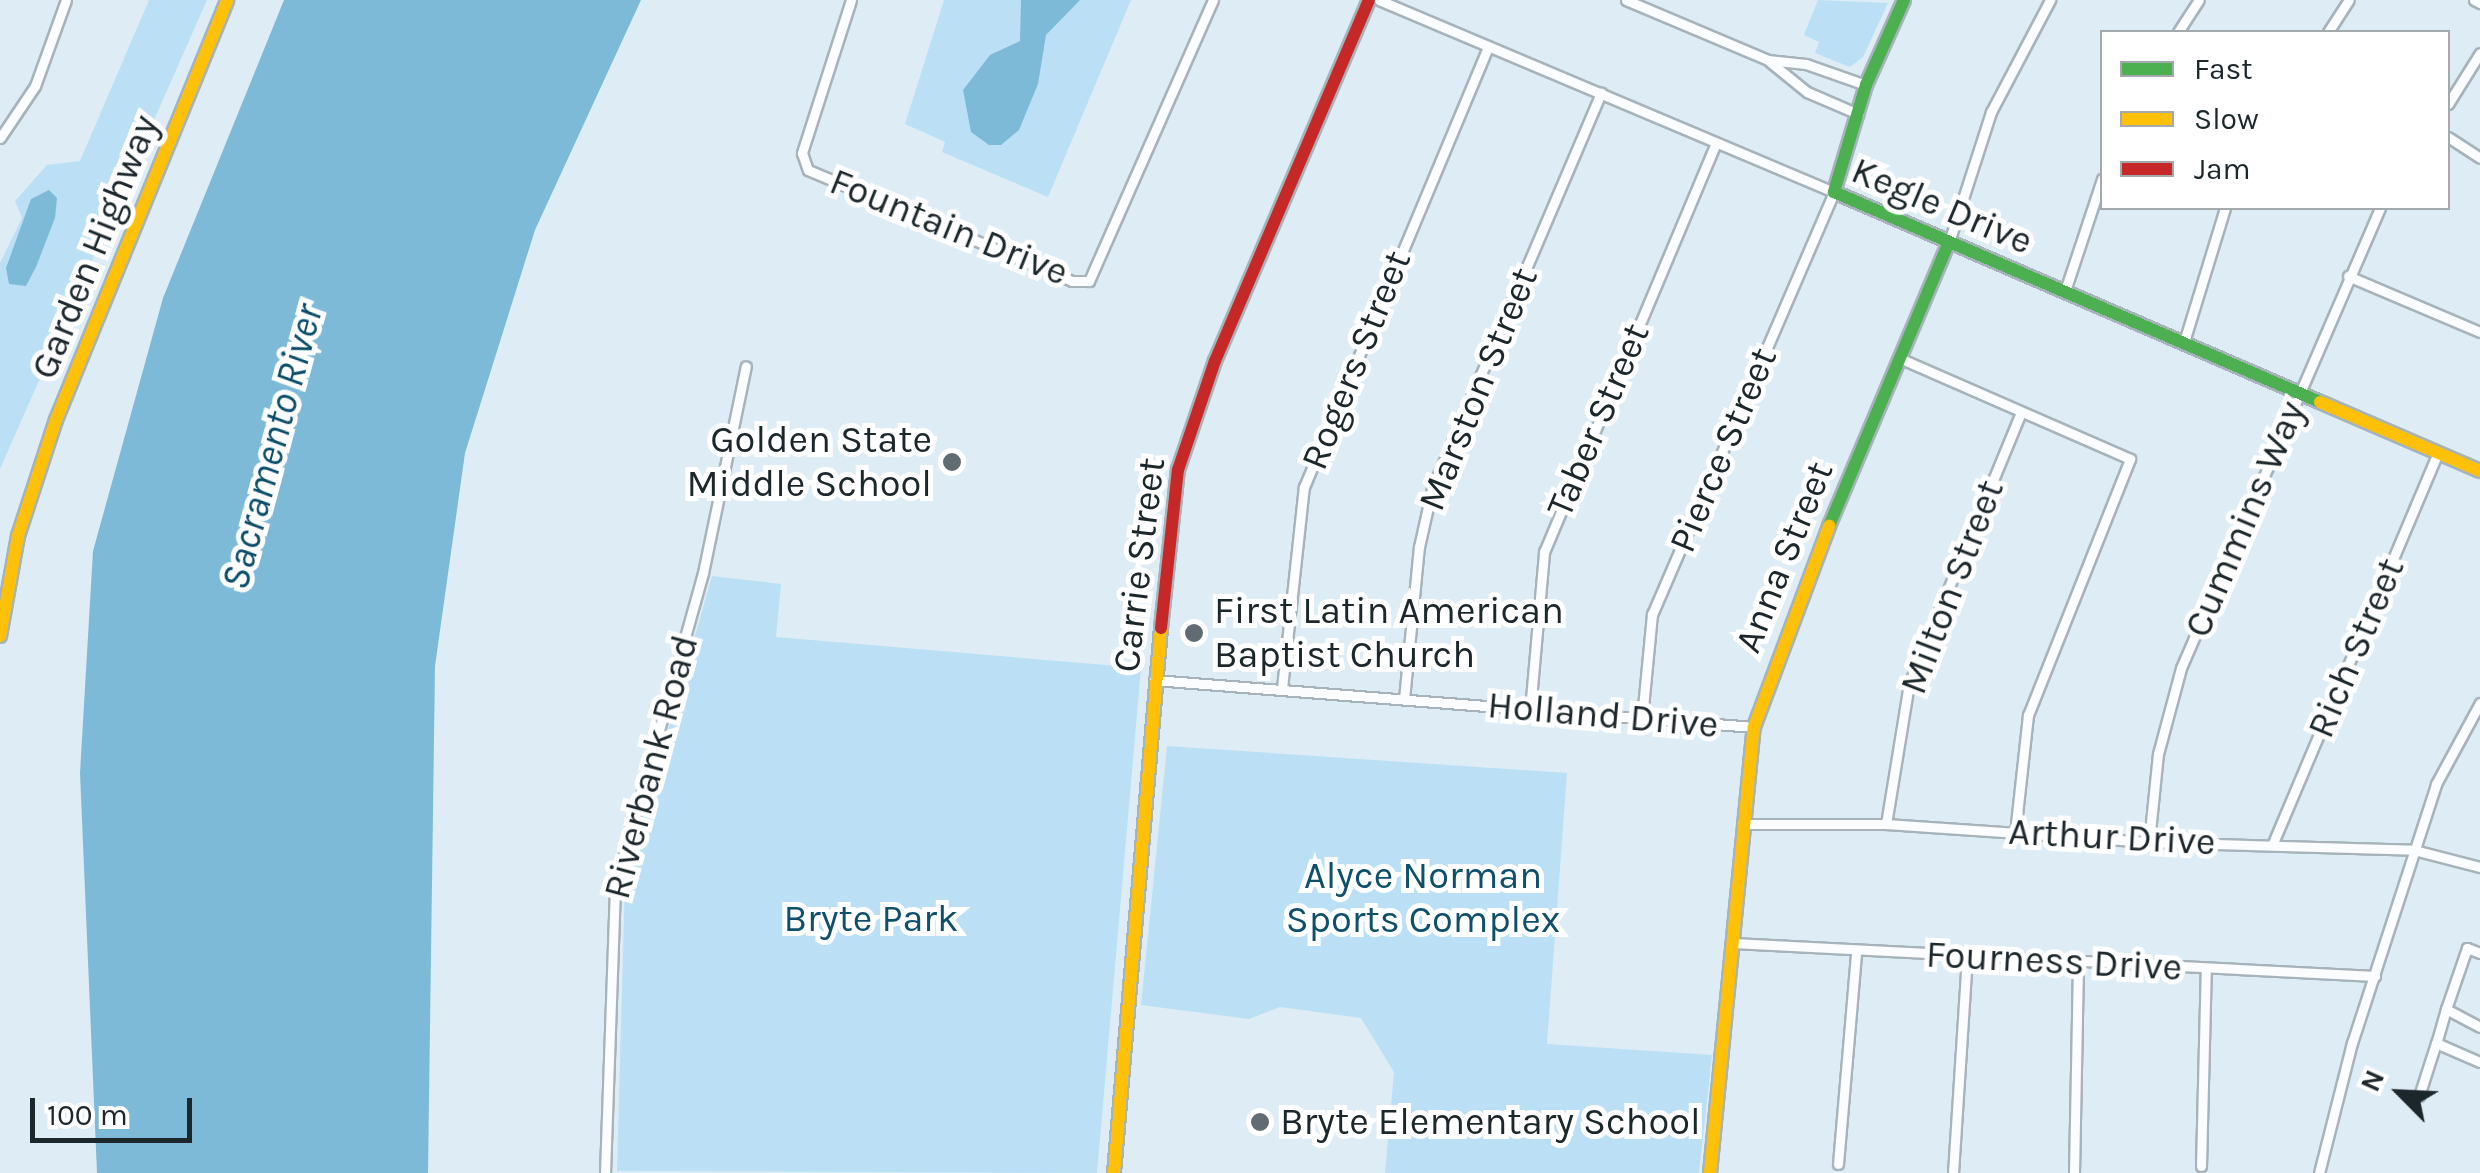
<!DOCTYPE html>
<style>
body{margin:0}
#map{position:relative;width:2480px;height:1173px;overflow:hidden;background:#ddecf5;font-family:Karla,sans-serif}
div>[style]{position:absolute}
.green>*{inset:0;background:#bbe0f5}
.water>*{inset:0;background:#7dbad8}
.roads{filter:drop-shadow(2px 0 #a7b3ba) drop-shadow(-2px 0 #a7b3ba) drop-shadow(0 2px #a7b3ba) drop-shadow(0 -2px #a7b3ba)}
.street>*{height:9px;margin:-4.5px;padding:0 4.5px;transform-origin:4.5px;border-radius:4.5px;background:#fafcfe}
.fast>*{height:12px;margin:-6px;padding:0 6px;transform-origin:6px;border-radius:6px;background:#4caf50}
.slow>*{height:12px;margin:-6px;padding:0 6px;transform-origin:6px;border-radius:6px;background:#ffc107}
.jam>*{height:12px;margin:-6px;padding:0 6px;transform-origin:6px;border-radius:6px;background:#c62828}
.dots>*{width:28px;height:28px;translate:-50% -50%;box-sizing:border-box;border:5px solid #fff;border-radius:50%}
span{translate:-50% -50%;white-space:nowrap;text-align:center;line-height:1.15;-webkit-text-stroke:10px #fff;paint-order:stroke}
.street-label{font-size:38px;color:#1c272c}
.poi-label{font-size:38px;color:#1c272c}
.right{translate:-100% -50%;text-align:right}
.left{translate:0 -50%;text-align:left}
.park-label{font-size:38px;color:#0e4f6b}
.water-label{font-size:40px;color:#0a4d69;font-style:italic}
.legend{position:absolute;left:2100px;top:30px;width:350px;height:180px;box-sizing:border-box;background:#fff;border:2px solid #a4a9ab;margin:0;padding:12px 18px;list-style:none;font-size:30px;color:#1c272c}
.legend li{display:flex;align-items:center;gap:20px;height:50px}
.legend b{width:50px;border:2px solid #a4a9ab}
.north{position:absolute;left:2350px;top:1043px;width:100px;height:100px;-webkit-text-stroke:8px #fff;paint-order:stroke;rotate:294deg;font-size:28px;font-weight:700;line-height:40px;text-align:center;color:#1c272c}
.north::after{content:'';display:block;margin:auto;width:35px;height:45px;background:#1c272c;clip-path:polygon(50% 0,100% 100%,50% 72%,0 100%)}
.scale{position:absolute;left:30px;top:1098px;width:162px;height:45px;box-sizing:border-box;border:5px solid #1c272c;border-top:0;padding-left:12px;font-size:30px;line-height:35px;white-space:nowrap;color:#1c272c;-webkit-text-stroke:8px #fff;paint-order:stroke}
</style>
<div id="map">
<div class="green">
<div style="clip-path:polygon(149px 0,207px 0,0 469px,0 263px,22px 218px,15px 201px,47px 165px,80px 161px)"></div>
<div style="clip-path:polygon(944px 0,1131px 0,1048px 197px,942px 152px,945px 142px,905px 124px)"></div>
<div style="clip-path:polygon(1818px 0,1888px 3px,1863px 57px,1850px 67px,1815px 53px,1819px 42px,1804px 35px)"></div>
<div style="clip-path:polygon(712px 576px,781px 584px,776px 637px,1141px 668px,1097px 1173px,617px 1171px,625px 882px)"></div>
<div style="clip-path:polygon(1167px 746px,1567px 773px,1547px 1044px,1712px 1055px,1699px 1173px,1385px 1173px,1394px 1072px,1361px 1018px,1280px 1007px,1249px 1019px,1141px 1005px)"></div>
</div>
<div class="water">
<div style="clip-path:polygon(284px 0,641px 0,535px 230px,465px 453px,435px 666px,428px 1173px,97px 1173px,80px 773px,93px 551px,163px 298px)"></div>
<div style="clip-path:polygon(1021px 0,1080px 0,1046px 35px,1038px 84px,1019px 130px,1001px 145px,989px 145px,971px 132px,963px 90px,990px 55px,1020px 41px)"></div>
<div style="clip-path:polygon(49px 190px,57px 198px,55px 218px,36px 267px,26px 286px,9px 284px,6px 268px,31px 199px)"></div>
</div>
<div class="roads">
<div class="street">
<div style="left:851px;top:0;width:161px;rotate:107.8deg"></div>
<div style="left:802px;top:153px;width:18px;rotate:71deg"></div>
<div style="left:808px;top:170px;width:286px;rotate:22.8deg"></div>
<div style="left:1072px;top:281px;width:17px"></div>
<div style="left:1089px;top:281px;width:307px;rotate:-66.2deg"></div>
<div style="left:1379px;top:0;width:494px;rotate:22.9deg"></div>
<div style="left:1834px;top:192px;width:460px;rotate:113.3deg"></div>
<div style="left:1652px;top:614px;width:103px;rotate:95.5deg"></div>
<div style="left:1626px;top:0;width:154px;rotate:22.9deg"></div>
<div style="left:1768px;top:60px;width:38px;rotate:6deg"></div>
<div style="left:1806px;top:64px;width:64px;rotate:19.3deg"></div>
<div style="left:2474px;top:0;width:7px;rotate:27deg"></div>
<div style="left:2178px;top:32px;width:38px;rotate:-57deg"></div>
<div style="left:2328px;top:32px;width:38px;rotate:-57deg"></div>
<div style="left:1770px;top:62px;width:48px;rotate:39deg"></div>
<div style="left:1807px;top:92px;width:56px;rotate:23.3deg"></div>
<div style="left:2448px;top:104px;width:60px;rotate:-57.9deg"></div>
<div style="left:2448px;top:137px;width:38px;rotate:33deg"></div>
<div style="left:0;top:138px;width:63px;rotate:-56.1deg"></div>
<div style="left:35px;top:86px;width:91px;rotate:-70.2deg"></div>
<div style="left:1949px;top:242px;width:137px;rotate:-72.1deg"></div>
<div style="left:1991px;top:112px;width:127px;rotate:-62.2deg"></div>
<div style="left:2348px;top:276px;width:143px;rotate:23deg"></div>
<div style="left:2065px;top:291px;width:118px;rotate:-71.7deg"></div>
<div style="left:2184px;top:342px;width:140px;rotate:-73deg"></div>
<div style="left:1899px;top:358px;width:252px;rotate:23.6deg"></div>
<div style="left:2130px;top:459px;width:276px;rotate:111.7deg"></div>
<div style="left:2028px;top:715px;width:118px;rotate:96.3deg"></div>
<div style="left:1154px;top:680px;width:602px;rotate:4.48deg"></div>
<div style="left:1282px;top:688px;width:202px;rotate:-83.8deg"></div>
<div style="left:1304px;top:487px;width:477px;rotate:-67.3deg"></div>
<div style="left:1404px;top:699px;width:153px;rotate:-84.4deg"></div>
<div style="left:1419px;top:547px;width:59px;rotate:-77.4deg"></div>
<div style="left:1432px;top:489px;width:431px;rotate:-66.9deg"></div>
<div style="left:1530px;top:710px;width:159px;rotate:-84.9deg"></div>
<div style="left:1544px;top:552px;width:444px;rotate:-67.2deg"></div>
<div style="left:1742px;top:824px;width:144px"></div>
<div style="left:1886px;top:824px;width:264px;rotate:3.9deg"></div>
<div style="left:2149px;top:842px;width:265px;rotate:1.7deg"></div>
<div style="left:2414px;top:850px;width:68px;rotate:14.4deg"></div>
<div style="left:1886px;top:824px;width:142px;rotate:-80.7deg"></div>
<div style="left:1909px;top:684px;width:294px;rotate:-67.6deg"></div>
<div style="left:2149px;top:842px;width:88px;rotate:-84.2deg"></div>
<div style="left:2158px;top:754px;width:89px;rotate:-75deg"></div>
<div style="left:2181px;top:668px;width:501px;rotate:-66.61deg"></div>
<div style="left:2273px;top:843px;width:423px;rotate:-67.1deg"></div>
<div style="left:1733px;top:943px;width:643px;rotate:2.94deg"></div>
<div style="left:2480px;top:953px;width:14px;rotate:-159deg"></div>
<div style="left:2467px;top:948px;width:65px;rotate:109deg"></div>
<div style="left:2446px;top:1009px;width:38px;rotate:28deg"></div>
<div style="left:2446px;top:1009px;width:35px;rotate:106deg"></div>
<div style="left:2436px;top:1043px;width:48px;rotate:23.4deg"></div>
<div style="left:2419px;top:1096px;width:56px;rotate:-72.2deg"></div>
<div style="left:1838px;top:1164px;width:213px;rotate:-85.1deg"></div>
<div style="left:2201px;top:1166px;width:198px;rotate:-88.6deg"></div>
<div style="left:605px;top:1173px;width:285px;rotate:-88deg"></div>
<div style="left:615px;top:888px;width:327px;rotate:-74.4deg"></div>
<div style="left:703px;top:573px;width:211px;rotate:-78.3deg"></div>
<div style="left:1953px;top:1173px;width:217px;rotate:-86.3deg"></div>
<div style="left:2074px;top:1173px;width:211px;rotate:-88.9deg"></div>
<div style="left:2319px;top:1173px;width:134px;rotate:-75.8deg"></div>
<div style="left:2352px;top:1043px;width:272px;rotate:-72deg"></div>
<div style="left:2436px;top:784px;width:92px;rotate:-61.5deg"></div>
</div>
<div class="fast">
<div style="left:1904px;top:0;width:93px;rotate:114.1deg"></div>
<div style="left:1866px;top:85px;width:112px;rotate:106.7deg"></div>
<div style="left:1834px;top:192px;width:529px;rotate:23.37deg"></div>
<div style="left:1829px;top:526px;width:308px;rotate:-67.1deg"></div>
</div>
<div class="slow">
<div style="left:2320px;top:402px;width:174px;rotate:23.3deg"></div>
<div style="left:0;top:636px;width:102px;rotate:-79.8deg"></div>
<div style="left:18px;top:536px;width:122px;rotate:-71.9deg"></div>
<div style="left:56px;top:420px;width:453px;rotate:-67.8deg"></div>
<div style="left:1114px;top:1173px;width:547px;rotate:-85.07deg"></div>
<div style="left:1710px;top:1173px;width:448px;rotate:-84.4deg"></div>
<div style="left:1754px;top:727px;width:215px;rotate:-69.5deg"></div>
</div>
<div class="jam">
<div style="left:1161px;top:628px;width:159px;rotate:-83.9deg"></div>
<div style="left:1178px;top:470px;width:115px;rotate:-71.3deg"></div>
<div style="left:1215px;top:361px;width:392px;rotate:-66.9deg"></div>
</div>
</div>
<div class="dots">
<div style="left:952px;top:462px;background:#606c72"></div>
<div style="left:1194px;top:633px;background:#606c72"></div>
<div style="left:1260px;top:1122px;background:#606c72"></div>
</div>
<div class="street-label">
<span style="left:1942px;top:206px;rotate:23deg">Kegle Drive</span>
<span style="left:949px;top:227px;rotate:22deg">Fountain Drive</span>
<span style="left:95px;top:247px;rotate:-68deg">Garden Highway</span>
<span style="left:1356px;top:360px;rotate:-68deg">Rogers Street</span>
<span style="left:1478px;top:389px;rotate:-68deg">Marston Street</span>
<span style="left:1598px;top:420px;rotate:-67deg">Taber Street</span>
<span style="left:1723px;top:450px;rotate:-67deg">Pierce Street</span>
<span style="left:2245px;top:519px;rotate:-67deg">Cummins Way</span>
<span style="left:1784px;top:557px;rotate:-68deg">Anna Street</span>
<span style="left:1139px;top:565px;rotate:-83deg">Carrie Street</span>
<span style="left:1952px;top:587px;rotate:-69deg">Milton Street</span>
<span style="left:2356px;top:648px;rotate:-67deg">Rich Street</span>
<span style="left:1603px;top:715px;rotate:5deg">Holland Drive</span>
<span style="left:651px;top:767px;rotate:-75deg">Riverbank Road</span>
<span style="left:2112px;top:837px;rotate:3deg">Arthur Drive</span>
<span style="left:2054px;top:961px;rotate:3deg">Fourness Drive</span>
</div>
<div class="poi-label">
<span class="right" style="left:932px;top:462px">Golden State<br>Middle School</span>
<span class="left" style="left:1214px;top:633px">First Latin American<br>Baptist Church</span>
<span class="left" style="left:1280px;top:1122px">Bryte Elementary School</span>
</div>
<div class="park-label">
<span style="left:1423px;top:898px">Alyce Norman<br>Sports Complex</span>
<span style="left:871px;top:919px">Bryte Park</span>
</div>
<div class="water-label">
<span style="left:272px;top:447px;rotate:-75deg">Sacramento River</span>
</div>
<ul class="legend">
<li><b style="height:12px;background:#4caf50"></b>Fast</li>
<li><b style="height:12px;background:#ffc107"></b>Slow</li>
<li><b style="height:12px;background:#c62828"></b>Jam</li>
</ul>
<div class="north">N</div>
<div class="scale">100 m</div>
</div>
